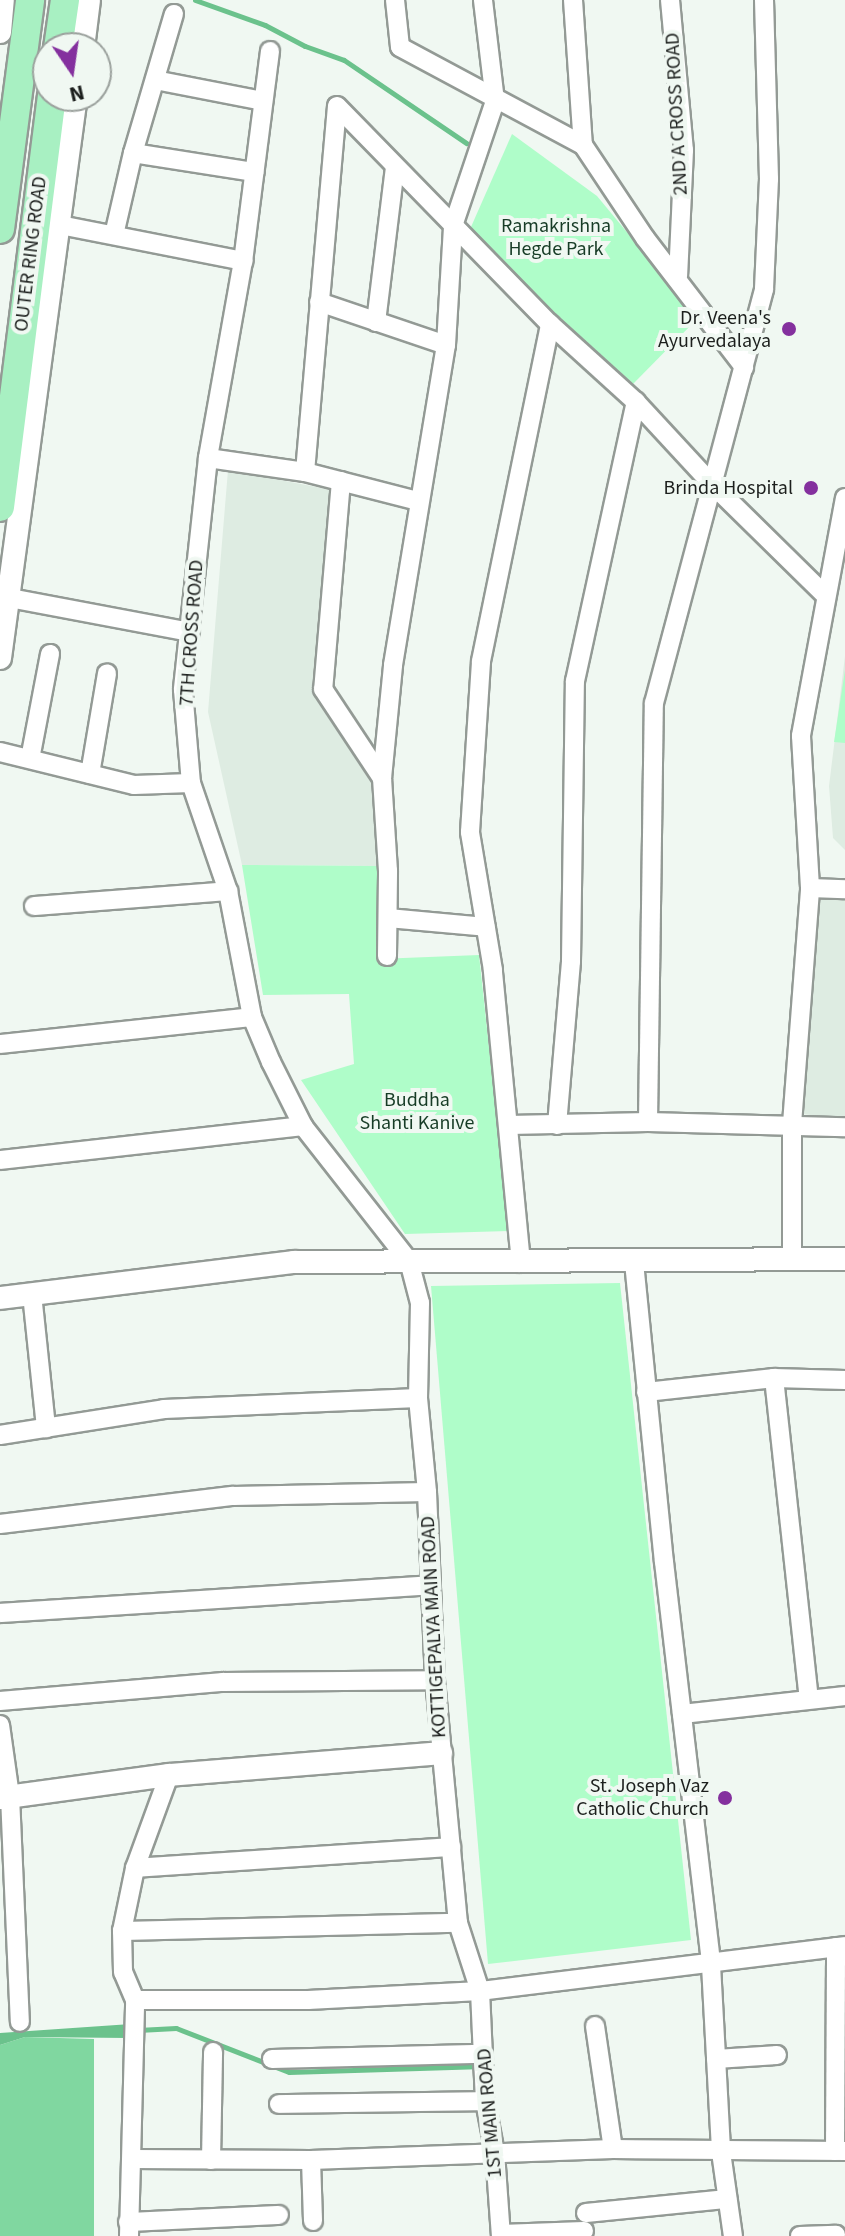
<!DOCTYPE html>
<style>
body{margin:0}
#map{position:relative;width:845px;height:2236px;overflow:hidden;background:#f0f8f2;font-family:"Source Sans 3",sans-serif}
div>[style]{position:absolute}
.built>*{inset:0;background:#deece2}
.green>*{inset:0;background:#affdc9}
.forest>*{inset:0;background:#80d7a0}
.water>*{inset:0;background:#6bc28c}
.stream>*{height:5px;margin:-2.5px;padding:0 2.5px;transform-origin:2.5px;border-radius:2.5px;background:#6bc28c}
.roads{filter:drop-shadow(2px 0 #939a95) drop-shadow(-2px 0 #939a95) drop-shadow(0 2px #939a95) drop-shadow(0 -2px #939a95)}
.minor>*{height:18px;margin:-9px;padding:0 9px;transform-origin:9px;border-radius:9px;background:#fff}
.tertiary>*{height:22px;margin:-11px;padding:0 11px;transform-origin:11px;border-radius:11px;background:#fff}
.trunk>*{height:28px;margin:-14px;padding:0 14px;transform-origin:14px;border-radius:14px;background:#a8f0c2}
.dots>*{width:22px;height:22px;translate:-50% -50%;box-sizing:border-box;border:4px solid #f0f8f2;border-radius:50%}
span{translate:-50% -50%;white-space:nowrap;text-align:center;line-height:1.15;-webkit-text-stroke:8px #f0f8f2;paint-order:stroke}
.street-label{font-size:20px;color:#1c1f1d}
.park-label{font-size:20px;color:#173c26}
.poi-label{font-size:20px;color:#1c1f1d}
.right{translate:-100% -50%;text-align:right}
.north{position:absolute;left:32px;top:32px;width:80px;height:80px;box-sizing:border-box;background:#f0f8f2;border:2px solid #9ba19d;border-radius:50%;rotate:167deg;font-size:22px;font-weight:700;line-height:32px;text-align:center;color:#1c1f1d}
.north::after{content:'';display:block;margin:auto;width:28px;height:36px;background:#84309e;clip-path:polygon(50% 0,100% 100%,50% 72%,0 100%)}
</style>
<div id="map">
<div class="built">
<div style="clip-path:polygon(228px 470px,332px 490px,315px 691px,377px 782px,379px 866px,242px 865px,208px 712px)"></div>
<div style="clip-path:polygon(845px 656px,845px 850px,833px 838px,829px 786px)"></div>
<div style="clip-path:polygon(819px 898px,845px 899px,845px 1119px,802px 1114px)"></div>
</div>
<div class="green">
<div style="clip-path:polygon(512px 134px,597px 196px,698px 318px,633px 384px,467px 236px)"></div>
<div style="clip-path:polygon(845px 670px,845px 743px,834px 742px)"></div>
<div style="clip-path:polygon(242px 865px,379px 866px,378px 959px,479px 955px,509px 1231px,405px 1234px,301px 1080px,354px 1064px,349px 994px,263px 995px)"></div>
<div style="clip-path:polygon(620px 1283px,691px 1940px,488px 1964px,431px 1286px)"></div>
</div>
<div class="forest">
<div style="clip-path:polygon(25px 2037px,94px 2039px,94px 2236px,0 2236px,0 2045px)"></div>
</div>
<div class="water">
<div style="clip-path:polygon(131px 2024px,129px 2038px,25px 2037px,0 2045px,0 2033px)"></div>
</div>
<div class="stream">
<div style="left:195px;top:0;width:74px;rotate:19.7deg"></div>
<div style="left:265px;top:25px;width:45px;rotate:27.7deg"></div>
<div style="left:305px;top:46px;width:41px;rotate:19.7deg"></div>
<div style="left:344px;top:60px;width:148px;rotate:34.2deg"></div>
<div style="left:138px;top:2030px;width:38px;rotate:-3deg"></div>
<div style="left:176px;top:2028px;width:121px;rotate:21.3deg"></div>
<div style="left:289px;top:2072px;width:187px;rotate:-1.8deg"></div>
</div>
<div class="roads">
<div class="minor">
<div style="left:395px;top:0;width:47px;rotate:83.9deg"></div>
<div style="left:400px;top:47px;width:208px;rotate:28.2deg"></div>
<div style="left:583px;top:145px;width:112px;rotate:56.3deg"></div>
<div style="left:645px;top:238px;width:163px;rotate:52.5deg"></div>
<div style="left:573px;top:0;width:145px;rotate:86.1deg"></div>
<div style="left:670px;top:0;width:151px;rotate:84.7deg"></div>
<div style="left:684px;top:150px;width:126px;rotate:92.7deg"></div>
<div style="left:270px;top:51px;width:212px;rotate:97.3deg"></div>
<div style="left:243px;top:261px;width:200px;rotate:100.1deg"></div>
<div style="left:208px;top:458px;width:233px;rotate:96.2deg"></div>
<div style="left:183px;top:690px;width:93px;rotate:85.1deg"></div>
<div style="left:191px;top:783px;width:114px;rotate:71.1deg"></div>
<div style="left:228px;top:891px;width:128px;rotate:79.2deg"></div>
<div style="left:252px;top:1017px;width:49px;rotate:67.1deg"></div>
<div style="left:271px;top:1062px;width:72px;rotate:63.4deg"></div>
<div style="left:303px;top:1126px;width:172px;rotate:51.9deg"></div>
<div style="left:409px;top:1261px;width:43px;rotate:75.3deg"></div>
<div style="left:420px;top:1303px;width:95px;rotate:91.2deg"></div>
<div style="left:418px;top:1398px;width:94px;rotate:84.5deg"></div>
<div style="left:427px;top:1492px;width:188px;rotate:87.6deg"></div>
<div style="left:435px;top:1680px;width:244px;rotate:84.6deg"></div>
<div style="left:458px;top:1923px;width:71px;rotate:72.1deg"></div>
<div style="left:480px;top:1991px;width:110px;rotate:87.4deg"></div>
<div style="left:485px;top:2101px;width:53px;rotate:79.1deg"></div>
<div style="left:495px;top:2153px;width:83px;rotate:85.9deg"></div>
<div style="left:155px;top:80px;width:110px;rotate:11deg"></div>
<div style="left:337px;top:106px;width:305px;rotate:45.7deg"></div>
<div style="left:550px;top:324px;width:116px;rotate:42.2deg"></div>
<div style="left:636px;top:402px;width:112px;rotate:47.2deg"></div>
<div style="left:712px;top:484px;width:160px;rotate:44.5deg"></div>
<div style="left:133px;top:153px;width:145px;rotate:-73.6deg"></div>
<div style="left:60px;top:225px;width:187px;rotate:11.1deg"></div>
<div style="left:114px;top:235px;width:84px;rotate:-77deg"></div>
<div style="left:133px;top:153px;width:123px;rotate:8.9deg"></div>
<div style="left:319px;top:302px;width:134px;rotate:18.7deg"></div>
<div style="left:376px;top:322px;width:156px;rotate:-83deg"></div>
<div style="left:208px;top:458px;width:98px;rotate:8.2deg"></div>
<div style="left:305px;top:472px;width:117px;rotate:14.4deg"></div>
<div style="left:305px;top:472px;width:367px;rotate:-85deg"></div>
<div style="left:341px;top:481px;width:209px;rotate:94.9deg"></div>
<div style="left:323px;top:689px;width:107px;rotate:56.5deg"></div>
<div style="left:845px;top:498px;width:242px;rotate:100.5deg"></div>
<div style="left:801px;top:736px;width:152px;rotate:86.6deg"></div>
<div style="left:810px;top:888px;width:35px;rotate:2deg"></div>
<div style="left:10px;top:598px;width:183px;rotate:10.7deg"></div>
<div style="left:0;top:752px;width:138px;rotate:13.8deg"></div>
<div style="left:134px;top:785px;width:57px;rotate:-2deg"></div>
<div style="left:30px;top:759px;width:107px;rotate:-79.2deg"></div>
<div style="left:90px;top:774px;width:102px;rotate:-80.4deg"></div>
<div style="left:34px;top:906px;width:195px;rotate:-4.4deg"></div>
<div style="left:388px;top:918px;width:98px;rotate:5.2deg"></div>
<div style="left:387px;top:956px;width:85px;rotate:-89.3deg"></div>
<div style="left:388px;top:871px;width:93px;rotate:-93.7deg"></div>
<div style="left:382px;top:778px;width:114px;rotate:-84.4deg"></div>
<div style="left:393px;top:665px;width:324px;rotate:-80.6deg"></div>
<div style="left:446px;top:345px;width:119px;rotate:-86.6deg"></div>
<div style="left:453px;top:226px;width:132px;rotate:-71.4deg"></div>
<div style="left:495px;top:101px;width:102px;rotate:-96.8deg"></div>
<div style="left:0;top:1044px;width:253px;rotate:-6.1deg"></div>
<div style="left:648px;top:1122px;width:419px;rotate:-89.2deg"></div>
<div style="left:654px;top:703px;width:428px;rotate:-75.1deg"></div>
<div style="left:764px;top:289px;width:110px;rotate:-87.4deg"></div>
<div style="left:769px;top:179px;width:179px;rotate:-91.6deg"></div>
<div style="left:509px;top:1125px;width:139px;rotate:-1.2deg"></div>
<div style="left:648px;top:1122px;width:197px;rotate:1.5deg"></div>
<div style="left:557px;top:1125px;width:165px;rotate:-85.1deg"></div>
<div style="left:571px;top:961px;width:280px;rotate:-89.2deg"></div>
<div style="left:575px;top:681px;width:286px;rotate:-77.7deg"></div>
<div style="left:0;top:1160px;width:305px;rotate:-6.4deg"></div>
<div style="left:792px;top:1258px;width:134px;rotate:-90deg"></div>
<div style="left:792px;top:1124px;width:237px;rotate:-85.6deg"></div>
<div style="left:634px;top:1262px;width:301px;rotate:84.3deg"></div>
<div style="left:664px;top:1562px;width:406px;rotate:83.3deg"></div>
<div style="left:711px;top:1965px;width:187px;rotate:86.9deg"></div>
<div style="left:721px;top:2152px;width:85px;rotate:81.9deg"></div>
<div style="left:521px;top:1263px;width:294px;rotate:-95.5deg"></div>
<div style="left:493px;top:970px;width:140px;rotate:-99.5deg"></div>
<div style="left:470px;top:832px;width:171px;rotate:-86.3deg"></div>
<div style="left:481px;top:661px;width:344px;rotate:-78.4deg"></div>
<div style="left:32px;top:1294px;width:135px;rotate:84deg"></div>
<div style="left:774px;top:1378px;width:323px;rotate:83.8deg"></div>
<div style="left:646px;top:1392px;width:129px;rotate:-6.2deg"></div>
<div style="left:774px;top:1378px;width:71px;rotate:1.6deg"></div>
<div style="left:0;top:1435px;width:166px;rotate:-9deg"></div>
<div style="left:164px;top:1409px;width:254px;rotate:-2.5deg"></div>
<div style="left:0;top:1524px;width:235px;rotate:-6.9deg"></div>
<div style="left:233px;top:1496px;width:194px;rotate:-1.2deg"></div>
<div style="left:0;top:1613px;width:430px;rotate:-3.7deg"></div>
<div style="left:0;top:1701px;width:224px;rotate:-4.9deg"></div>
<div style="left:223px;top:1682px;width:212px;rotate:-0.5deg"></div>
<div style="left:682px;top:1714px;width:164px;rotate:-6.3deg"></div>
<div style="left:0;top:1725px;width:72px;rotate:82deg"></div>
<div style="left:10px;top:1796px;width:226px;rotate:87.5deg"></div>
<div style="left:135px;top:1868px;width:317px;rotate:-3.8deg"></div>
<div style="left:122px;top:1931px;width:336px;rotate:-1.4deg"></div>
<div style="left:135px;top:2000px;width:173px"></div>
<div style="left:308px;top:2000px;width:172px;rotate:-3deg"></div>
<div style="left:480px;top:1991px;width:368px;rotate:-7deg"></div>
<div style="left:595px;top:2026px;width:124px;rotate:81.7deg"></div>
<div style="left:272px;top:2059px;width:211px;rotate:-1.4deg"></div>
<div style="left:716px;top:2059px;width:61px;rotate:-3.8deg"></div>
<div style="left:279px;top:2104px;width:206px;rotate:-0.8deg"></div>
<div style="left:835px;top:2151px;width:204px;rotate:-89.7deg"></div>
<div style="left:133px;top:2159px;width:178px;rotate:0.3deg"></div>
<div style="left:311px;top:2160px;width:302px;rotate:-2.1deg"></div>
<div style="left:613px;top:2149px;width:232px;rotate:0.5deg"></div>
<div style="left:211px;top:2160px;width:108px;rotate:-88.9deg"></div>
<div style="left:311px;top:2160px;width:61px;rotate:88.1deg"></div>
<div style="left:586px;top:2213px;width:142px;rotate:-5.7deg"></div>
<div style="left:128px;top:2222px;width:151px;rotate:-2.7deg"></div>
<div style="left:501px;top:2234px;width:83px;rotate:-2.1deg"></div>
<div style="left:129px;top:2236px;width:236px;rotate:-88.5deg"></div>
<div style="left:135px;top:2000px;width:30px;rotate:-113deg"></div>
<div style="left:123px;top:1972px;width:41px;rotate:-91.4deg"></div>
<div style="left:122px;top:1931px;width:64px;rotate:-78.3deg"></div>
<div style="left:135px;top:1868px;width:99px;rotate:-69.9deg"></div>
<div style="left:800px;top:2236px;width:36px;rotate:-2deg"></div>
</div>
<div class="tertiary">
<div style="left:0;top:32px;width:32px;rotate:-85deg"></div>
<div style="left:83px;top:48px;width:48px;rotate:-82.9deg"></div>
<div style="left:0;top:658px;width:567px;rotate:-82.3deg"></div>
<div style="left:0;top:1298px;width:296px;rotate:-7deg"></div>
<div style="left:294px;top:1262px;width:551px;rotate:-0.31deg"></div>
<div style="left:0;top:1798px;width:171px;rotate:-7.8deg"></div>
<div style="left:169px;top:1775px;width:273px;rotate:-4.6deg"></div>
</div>
<div class="trunk">
<div style="left:58px;top:48px;width:49px;rotate:-81.7deg"></div>
<div style="left:0;top:229px;width:231px;rotate:-82.5deg"></div>
<div style="left:0;top:507px;width:414px;rotate:-82.8deg"></div>
</div>
</div>
<div class="dots">
<div style="left:789px;top:329px;background:#84309e"></div>
<div style="left:811px;top:488px;background:#84309e"></div>
<div style="left:725px;top:1798px;background:#84309e"></div>
</div>
<div class="street-label">
<span style="left:677px;top:114px;rotate:-93deg">2ND A CROSS ROAD</span>
<span style="left:31px;top:254px;rotate:-83deg">OUTER RING ROAD</span>
<span style="left:192px;top:633px;rotate:-86deg">7TH CROSS ROAD</span>
<span style="left:434px;top:1627px;rotate:-93deg">KOTTIGEPALYA MAIN ROAD</span>
<span style="left:490px;top:2113px;rotate:-95deg">1ST MAIN ROAD</span>
</div>
<div class="park-label">
<span style="left:556px;top:238px">Ramakrishna<br>Hegde Park</span>
<span style="left:417px;top:1112px">Buddha<br>Shanti Kanive</span>
</div>
<div class="poi-label">
<span class="right" style="left:771px;top:330px">Dr. Veena's<br>Ayurvedalaya</span>
<span class="right" style="left:793px;top:488px">Brinda Hospital</span>
<span class="right" style="left:709px;top:1798px">St. Joseph Vaz<br>Catholic Church</span>
</div>
<div class="north">N</div>
</div>
